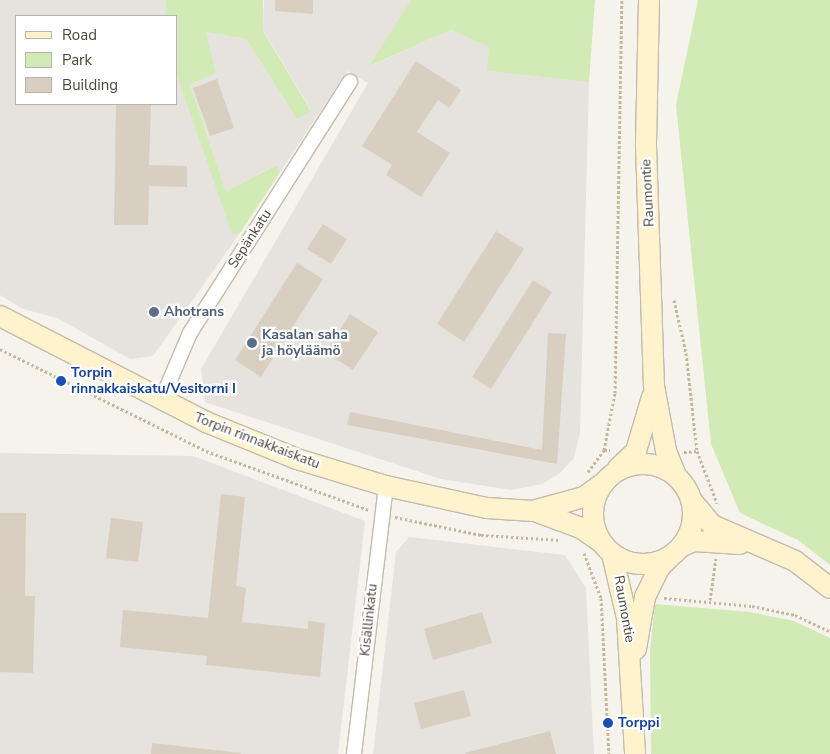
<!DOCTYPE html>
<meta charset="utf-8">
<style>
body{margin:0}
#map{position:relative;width:830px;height:754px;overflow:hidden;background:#f6f3ec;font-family:"Nunito Sans",sans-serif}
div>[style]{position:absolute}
.industrial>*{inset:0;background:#e6e2dd}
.green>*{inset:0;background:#d2eab5}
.building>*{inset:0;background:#d8cfc1}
.path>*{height:3px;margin-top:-1.5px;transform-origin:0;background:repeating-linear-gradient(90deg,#c4b79f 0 2.5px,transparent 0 5px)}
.roads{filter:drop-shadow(1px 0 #c2bbae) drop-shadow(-1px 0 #c2bbae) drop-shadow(0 1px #c2bbae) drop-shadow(0 -1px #c2bbae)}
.street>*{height:14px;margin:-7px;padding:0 7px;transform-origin:7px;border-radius:7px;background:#fff}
.secondary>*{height:20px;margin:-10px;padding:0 10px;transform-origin:10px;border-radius:10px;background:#fff3cd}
.secondary>.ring{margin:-10px;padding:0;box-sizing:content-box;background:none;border:20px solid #fff3cd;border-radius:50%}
.dots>*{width:14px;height:14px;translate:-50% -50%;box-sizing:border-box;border:2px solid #fff;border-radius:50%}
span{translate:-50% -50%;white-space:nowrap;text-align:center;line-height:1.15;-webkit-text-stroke:4.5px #fff;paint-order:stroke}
.street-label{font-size:14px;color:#4b4439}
.service-label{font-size:14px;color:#4e5e75;font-weight:700}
.left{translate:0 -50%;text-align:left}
.transit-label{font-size:14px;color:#164399;font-weight:700}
.legend{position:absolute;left:15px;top:15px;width:162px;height:90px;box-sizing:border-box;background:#fff;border:1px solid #b7b4b0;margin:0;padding:6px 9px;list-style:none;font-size:15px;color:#4b4439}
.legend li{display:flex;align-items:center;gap:10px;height:25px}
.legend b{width:25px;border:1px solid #b7b4b0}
</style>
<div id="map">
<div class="industrial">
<div style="clip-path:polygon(0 0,166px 0,165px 16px,16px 16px,16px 104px,176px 104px,176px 71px,232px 233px,240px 233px,153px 356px,130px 359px,57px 318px,23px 309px,0 295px)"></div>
<div style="clip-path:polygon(264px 0,411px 0,370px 66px,451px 30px,489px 47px,488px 71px,589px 82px,580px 433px,574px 458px,559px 474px,542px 484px,512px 490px,441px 479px,205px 402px,201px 369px,368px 83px,347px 71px,279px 174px,276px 165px,226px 191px,190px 85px,216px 73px,206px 32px,246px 39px,297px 119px,311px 110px,263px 30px)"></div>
<div style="clip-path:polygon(0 453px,193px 456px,365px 521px,338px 754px,0 754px)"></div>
<div style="clip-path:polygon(409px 537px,565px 555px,586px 588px,594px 754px,373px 754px,396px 552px)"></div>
</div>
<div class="green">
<div style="clip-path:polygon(166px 0,263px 0,263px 31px,311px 111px,297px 119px,246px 39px,206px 32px,216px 73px,190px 85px,226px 191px,277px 165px,279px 174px,240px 233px,232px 234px,181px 87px,176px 71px,176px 16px,165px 16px)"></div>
<div style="clip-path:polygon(411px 0,595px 0,589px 82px,487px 71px,489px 47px,451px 30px,369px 66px)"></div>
<div style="clip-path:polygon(698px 0,830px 0,830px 565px,798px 540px,740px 513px,711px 444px,676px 105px)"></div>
<div style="clip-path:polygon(655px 604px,750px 612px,794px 621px,830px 638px,830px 754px,651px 754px,650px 651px)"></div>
</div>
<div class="building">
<div style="clip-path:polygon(275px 0,313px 0,313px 14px,275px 11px)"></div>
<div style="clip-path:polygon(416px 61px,461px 90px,449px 108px,438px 100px,417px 132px,450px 153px,421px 197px,386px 175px,392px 165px,362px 146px)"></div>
<div style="clip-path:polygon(217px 79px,234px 128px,210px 136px,193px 88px)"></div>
<div style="clip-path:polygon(116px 104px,151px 104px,149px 165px,187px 166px,187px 187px,149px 186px,148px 225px,114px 225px)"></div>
<div style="clip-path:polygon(323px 224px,347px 239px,331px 264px,307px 249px)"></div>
<div style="clip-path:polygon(496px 231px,524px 249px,464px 342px,437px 324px)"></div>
<div style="clip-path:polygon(297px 263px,323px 279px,261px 377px,235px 360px)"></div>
<div style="clip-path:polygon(533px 280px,552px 292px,491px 389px,472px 377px)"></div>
<div style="clip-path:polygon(350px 314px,378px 332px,353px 370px,326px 352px)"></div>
<div style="clip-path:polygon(548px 333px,566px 334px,557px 464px,347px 425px,350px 412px,542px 450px)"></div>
<div style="clip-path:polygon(221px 494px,245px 497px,236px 586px,246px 588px,242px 622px,308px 629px,308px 621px,325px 623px,320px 677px,206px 665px,207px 656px,120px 647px,123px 610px,208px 618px)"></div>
<div style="clip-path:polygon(0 513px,26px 513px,25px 596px,35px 596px,33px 673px,0 672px)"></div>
<div style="clip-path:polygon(111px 518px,143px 522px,138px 562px,106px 558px)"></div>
<div style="clip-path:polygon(482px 612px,492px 643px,433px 660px,424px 629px)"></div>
<div style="clip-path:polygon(464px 690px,471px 716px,421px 729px,414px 703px)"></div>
<div style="clip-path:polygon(550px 731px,556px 754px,466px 754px,465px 753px)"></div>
<div style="clip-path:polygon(152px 743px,241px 753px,240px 754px,151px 754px)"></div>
</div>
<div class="path">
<div style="left:674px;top:300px;width:54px;rotate:77.2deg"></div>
<div style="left:686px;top:353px;width:99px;rotate:83.6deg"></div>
<div style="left:0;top:349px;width:230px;rotate:26.3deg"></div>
<div style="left:206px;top:451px;width:173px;rotate:19.9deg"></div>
<div style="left:79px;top:390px;width:15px;rotate:-20deg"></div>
<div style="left:604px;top:450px;width:58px;rotate:-79.1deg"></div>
<div style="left:615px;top:393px;width:393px;rotate:-89deg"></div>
<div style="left:684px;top:452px;width:13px;rotate:-4deg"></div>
<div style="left:697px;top:451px;width:56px;rotate:69deg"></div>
<div style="left:588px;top:472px;width:27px;rotate:-54deg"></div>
<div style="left:604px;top:450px;width:6px"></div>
<div style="left:395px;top:517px;width:88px;rotate:11.8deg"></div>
<div style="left:481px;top:535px;width:80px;rotate:3.6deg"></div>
<div style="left:584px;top:553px;width:48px;rotate:69.3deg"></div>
<div style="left:601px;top:598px;width:156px;rotate:87.1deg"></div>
<div style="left:664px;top:598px;width:88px;rotate:5.2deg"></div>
<div style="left:752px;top:606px;width:44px;rotate:11.8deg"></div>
<div style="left:795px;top:615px;width:38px;rotate:25deg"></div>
<div style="left:710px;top:600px;width:42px;rotate:-81.9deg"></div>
</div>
<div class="roads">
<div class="street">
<div style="left:161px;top:401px;width:74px;rotate:-66.9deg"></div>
<div style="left:190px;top:333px;width:298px;rotate:-57.5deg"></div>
<div style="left:354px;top:754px;width:270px;rotate:-83.2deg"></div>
</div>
<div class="secondary">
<div style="left:649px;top:0;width:146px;rotate:91.2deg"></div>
<div style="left:646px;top:146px;width:240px;rotate:88.1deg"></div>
<div style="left:654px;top:386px;width:66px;rotate:79.5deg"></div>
<div style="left:666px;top:451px;width:27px;rotate:68deg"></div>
<div style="left:0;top:316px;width:232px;rotate:27.2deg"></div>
<div style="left:206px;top:422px;width:98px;rotate:22.1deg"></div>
<div style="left:297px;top:459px;width:93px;rotate:16.9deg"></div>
<div style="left:386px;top:486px;width:103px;rotate:12.3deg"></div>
<div style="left:487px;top:508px;width:46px;rotate:3.7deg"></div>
<div style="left:533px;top:511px;width:53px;rotate:-15.4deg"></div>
<div style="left:584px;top:497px;width:22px;rotate:-36deg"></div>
<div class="ring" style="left:593px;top:464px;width:80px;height:80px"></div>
<div style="left:618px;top:468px;width:25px;rotate:-43deg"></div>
<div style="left:636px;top:451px;width:56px;rotate:-73.5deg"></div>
<div style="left:692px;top:501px;width:31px;rotate:50deg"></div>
<div style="left:712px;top:525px;width:90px;rotate:23.4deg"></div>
<div style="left:795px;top:561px;width:44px;rotate:37.6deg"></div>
<div style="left:535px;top:511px;width:49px;rotate:20.3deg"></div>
<div style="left:581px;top:528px;width:24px;rotate:35deg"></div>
<div style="left:682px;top:546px;width:13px;rotate:-23deg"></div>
<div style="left:694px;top:541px;width:46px;rotate:3.7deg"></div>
<div style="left:612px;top:554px;width:66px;rotate:76.8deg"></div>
<div style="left:627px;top:618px;width:136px;rotate:86.6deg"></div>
<div style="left:636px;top:649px;width:53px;rotate:-80.2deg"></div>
<div style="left:645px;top:597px;width:32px;rotate:-64deg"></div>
<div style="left:659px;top:568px;width:16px;rotate:-45deg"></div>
</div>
</div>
<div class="dots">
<div style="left:154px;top:312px;background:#5c6f8a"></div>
<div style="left:252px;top:343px;background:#5c6f8a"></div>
<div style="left:61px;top:381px;background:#1a4fb4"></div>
<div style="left:608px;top:723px;background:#1a4fb4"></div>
</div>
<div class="street-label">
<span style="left:648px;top:193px;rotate:-93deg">Raumontie</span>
<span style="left:250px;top:239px;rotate:-57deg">Sepänkatu</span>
<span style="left:257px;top:441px;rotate:21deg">Torpin rinnakkaiskatu</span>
<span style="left:624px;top:609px;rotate:80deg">Raumontie</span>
<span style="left:369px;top:620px;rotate:-84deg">Kisällinkatu</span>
</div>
<div class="service-label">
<span class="left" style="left:164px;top:312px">Ahotrans</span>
<span class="left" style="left:262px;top:343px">Kasalan saha<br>ja höyläämö</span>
</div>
<div class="transit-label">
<span class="left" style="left:71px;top:381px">Torpin<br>rinnakkaiskatu/Vesitorni I</span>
<span class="left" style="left:618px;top:723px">Torppi</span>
</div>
<ul class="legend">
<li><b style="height:6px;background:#fff3cd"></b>Road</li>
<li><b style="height:14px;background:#d2eab5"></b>Park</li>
<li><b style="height:14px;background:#d8cfc1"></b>Building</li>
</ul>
</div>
